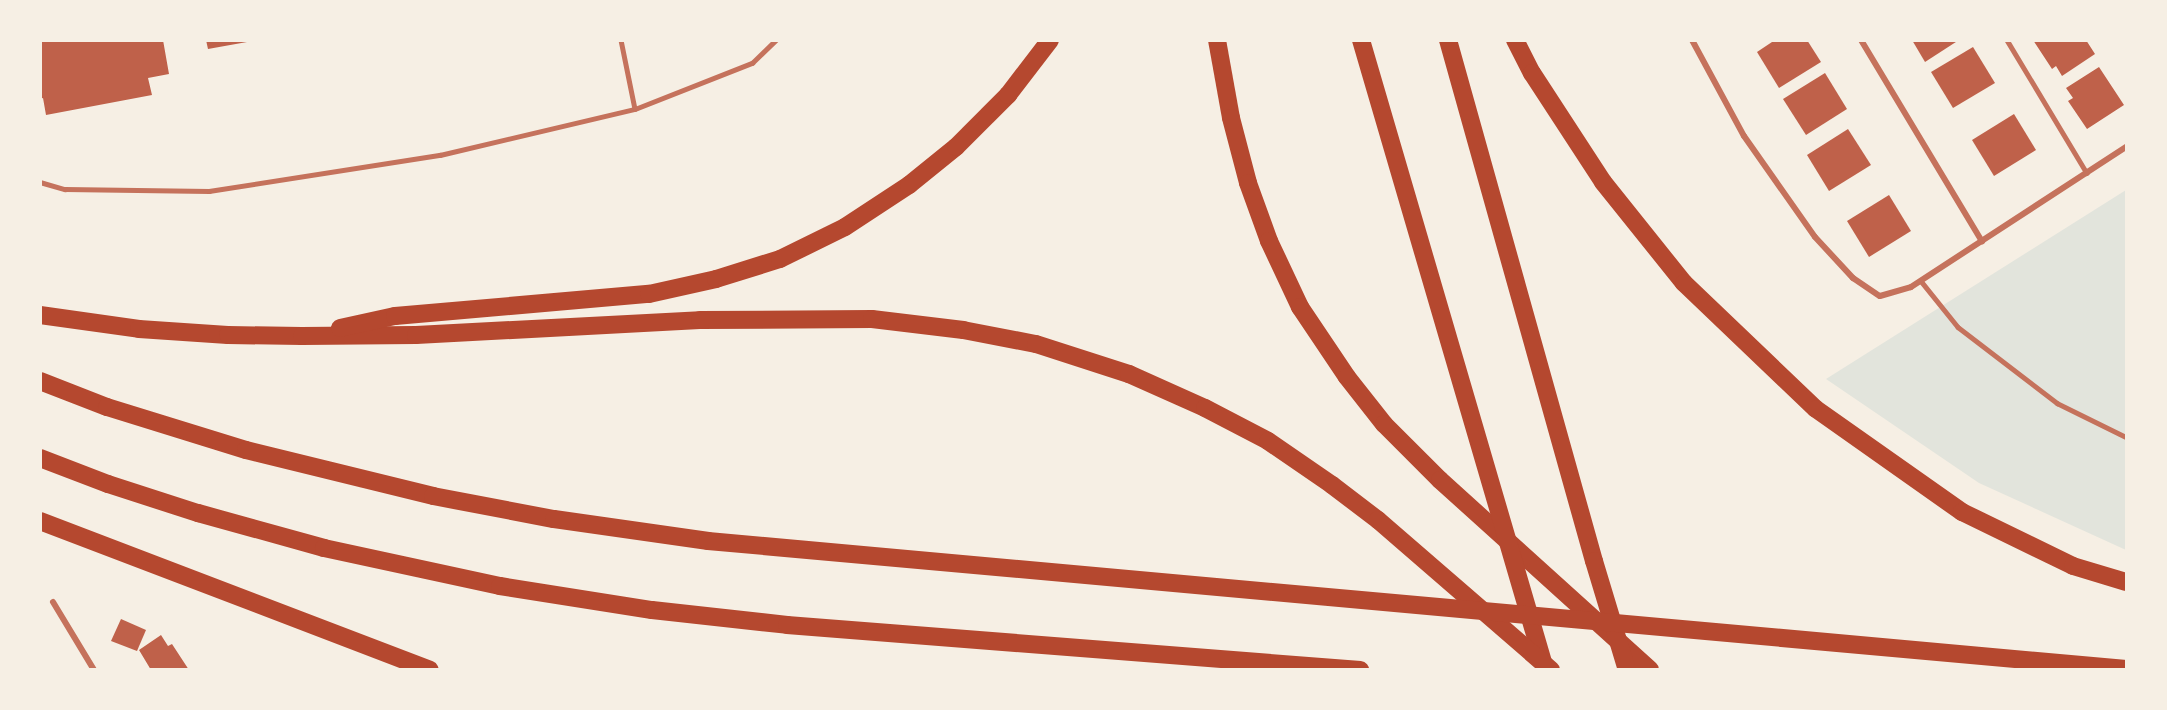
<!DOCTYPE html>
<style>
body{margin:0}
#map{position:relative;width:2167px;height:710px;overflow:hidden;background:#f6efe4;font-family:Arial,sans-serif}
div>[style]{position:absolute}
.green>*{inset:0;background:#e2e4dc}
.building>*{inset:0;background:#bf614a}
.service>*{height:4.5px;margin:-2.25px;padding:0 2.25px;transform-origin:2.25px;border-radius:2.25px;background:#c5725c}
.minor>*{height:6px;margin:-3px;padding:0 3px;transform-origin:3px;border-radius:3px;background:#c5725c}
.motorway>*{height:18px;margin:-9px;padding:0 9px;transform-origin:9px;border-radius:9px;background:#b5482f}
span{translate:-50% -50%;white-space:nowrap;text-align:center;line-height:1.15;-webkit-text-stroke:4.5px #f6efe4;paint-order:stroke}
.frame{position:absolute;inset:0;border:42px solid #f6efe4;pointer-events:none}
</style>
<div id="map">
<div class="green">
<div style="clip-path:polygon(2126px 190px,2126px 550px,1979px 483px,1826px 379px)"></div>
</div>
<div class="building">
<div style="clip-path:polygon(40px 40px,163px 40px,169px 74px,148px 78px,152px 95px,46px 115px,43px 98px,40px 99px)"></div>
<div style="clip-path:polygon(206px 40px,247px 40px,247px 42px,208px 49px)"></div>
<div style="clip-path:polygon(1775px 40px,1807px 40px,1821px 62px,1779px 88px,1757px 52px)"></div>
<div style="clip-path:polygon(1912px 40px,1959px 40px,1925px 62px)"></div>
<div style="clip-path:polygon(2033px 40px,2086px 40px,2095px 54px,2062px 76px,2056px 66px,2052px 69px)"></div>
<div style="clip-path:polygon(1973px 47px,1995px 83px,1953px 108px,1931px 72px)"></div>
<div style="clip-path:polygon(2099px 67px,2124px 105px,2087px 129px,2068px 101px,2073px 98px,2066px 88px)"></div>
<div style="clip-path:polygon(1825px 73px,1847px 109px,1806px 135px,1783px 99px)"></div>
<div style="clip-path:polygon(2014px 114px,2036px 150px,1994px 176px,1972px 140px)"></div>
<div style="clip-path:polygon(1848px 129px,1871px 165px,1829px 191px,1807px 155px)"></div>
<div style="clip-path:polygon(1889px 195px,1911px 231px,1869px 257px,1847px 221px)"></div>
<div style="clip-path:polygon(121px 619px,146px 630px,137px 651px,111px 641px)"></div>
<div style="clip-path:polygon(161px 635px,168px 646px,172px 644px,189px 670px,151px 670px,139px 650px)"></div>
</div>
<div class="service">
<div style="left:621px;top:40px;width:70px;rotate:78.5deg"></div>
<div style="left:2007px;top:40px;width:155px;rotate:59deg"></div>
<div style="left:40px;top:182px;width:26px;rotate:16deg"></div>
<div style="left:65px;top:189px;width:144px;rotate:0.8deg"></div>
<div style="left:209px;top:191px;width:234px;rotate:-8.9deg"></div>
<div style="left:440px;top:155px;width:200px;rotate:-13.3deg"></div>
<div style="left:635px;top:109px;width:126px;rotate:-21.5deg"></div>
<div style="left:752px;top:63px;width:33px;rotate:-44deg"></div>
<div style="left:1921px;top:281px;width:59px;rotate:51.2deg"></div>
<div style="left:1958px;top:327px;width:125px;rotate:37.5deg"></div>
<div style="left:2057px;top:403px;width:77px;rotate:26.2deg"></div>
</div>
<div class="minor">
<div style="left:1692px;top:40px;width:109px;rotate:61.6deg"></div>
<div style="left:1744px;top:136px;width:123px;rotate:54.9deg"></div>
<div style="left:1815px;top:237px;width:56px;rotate:47.2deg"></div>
<div style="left:1853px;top:278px;width:32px;rotate:34deg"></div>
<div style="left:1880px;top:296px;width:32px;rotate:-16deg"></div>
<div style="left:1911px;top:287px;width:257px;rotate:-33.1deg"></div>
<div style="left:1861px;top:40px;width:235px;rotate:59deg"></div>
<div style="left:53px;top:602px;width:79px;rotate:58.9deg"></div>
</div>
<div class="motorway">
<div style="left:1217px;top:40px;width:79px;rotate:79.8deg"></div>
<div style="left:1231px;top:118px;width:67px;rotate:75.3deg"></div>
<div style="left:1248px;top:183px;width:62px;rotate:70.1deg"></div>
<div style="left:1269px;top:241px;width:73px;rotate:64.8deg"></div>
<div style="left:1300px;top:307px;width:84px;rotate:56.1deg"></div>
<div style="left:1347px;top:377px;width:60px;rotate:51.8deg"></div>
<div style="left:1384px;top:424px;width:79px;rotate:45deg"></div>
<div style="left:1440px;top:480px;width:283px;rotate:42.1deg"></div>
<div style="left:1361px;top:40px;width:648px;rotate:73.69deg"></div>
<div style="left:1448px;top:40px;width:541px;rotate:74.35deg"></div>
<div style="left:1594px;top:561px;width:114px;rotate:73.2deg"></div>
<div style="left:1515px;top:40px;width:37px;rotate:63deg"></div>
<div style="left:1532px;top:73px;width:130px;rotate:56.9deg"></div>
<div style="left:1603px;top:182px;width:129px;rotate:51.3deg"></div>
<div style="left:1684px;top:283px;width:182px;rotate:43.7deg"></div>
<div style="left:1816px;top:409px;width:179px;rotate:35.2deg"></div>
<div style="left:1962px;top:512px;width:123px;rotate:25.9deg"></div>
<div style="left:2073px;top:566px;width:55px;rotate:16.8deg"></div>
<div style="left:40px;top:315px;width:100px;rotate:8deg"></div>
<div style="left:139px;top:329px;width:89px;rotate:3.9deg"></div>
<div style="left:228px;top:335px;width:74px;rotate:0.8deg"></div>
<div style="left:302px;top:336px;width:114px;rotate:-0.5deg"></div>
<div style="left:416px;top:335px;width:284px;rotate:-3deg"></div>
<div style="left:700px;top:320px;width:172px;rotate:-0.3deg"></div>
<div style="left:872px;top:319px;width:92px;rotate:6.9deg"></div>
<div style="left:963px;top:330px;width:74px;rotate:10.9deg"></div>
<div style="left:1036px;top:344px;width:98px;rotate:17.9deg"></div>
<div style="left:1129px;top:374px;width:83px;rotate:24.1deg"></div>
<div style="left:1205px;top:408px;width:71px;rotate:27.6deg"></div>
<div style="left:1268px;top:441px;width:78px;rotate:34.5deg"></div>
<div style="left:1332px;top:485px;width:58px;rotate:37.3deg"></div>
<div style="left:1378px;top:520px;width:229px;rotate:40.9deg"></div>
<div style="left:340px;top:328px;width:56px;rotate:-12.3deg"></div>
<div style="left:395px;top:316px;width:255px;rotate:-5deg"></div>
<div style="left:649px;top:294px;width:69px;rotate:-12.6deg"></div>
<div style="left:716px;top:279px;width:67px;rotate:-17.4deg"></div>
<div style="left:780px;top:259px;width:72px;rotate:-26.2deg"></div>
<div style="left:845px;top:227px;width:77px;rotate:-33.3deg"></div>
<div style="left:909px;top:185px;width:60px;rotate:-39deg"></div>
<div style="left:956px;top:147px;width:74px;rotate:-45deg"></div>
<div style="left:1008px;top:95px;width:69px;rotate:-52.6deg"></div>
<div style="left:40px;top:381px;width:72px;rotate:21.2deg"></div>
<div style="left:107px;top:407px;width:145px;rotate:17.2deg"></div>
<div style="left:246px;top:450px;width:193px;rotate:13.8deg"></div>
<div style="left:433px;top:496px;width:123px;rotate:10.8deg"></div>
<div style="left:554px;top:519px;width:156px;rotate:8.1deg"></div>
<div style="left:708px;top:541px;width:1424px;rotate:5.16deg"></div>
<div style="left:40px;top:458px;width:73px;rotate:20.9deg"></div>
<div style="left:108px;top:484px;width:95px;rotate:17.9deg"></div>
<div style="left:198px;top:513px;width:131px;rotate:15.5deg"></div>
<div style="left:324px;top:548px;width:180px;rotate:12.2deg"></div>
<div style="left:500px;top:586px;width:154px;rotate:9deg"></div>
<div style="left:652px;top:610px;width:136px;rotate:6.3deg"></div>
<div style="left:787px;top:625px;width:575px;rotate:4.49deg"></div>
<div style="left:40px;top:521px;width:417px;rotate:20.9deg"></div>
</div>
<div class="frame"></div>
</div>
